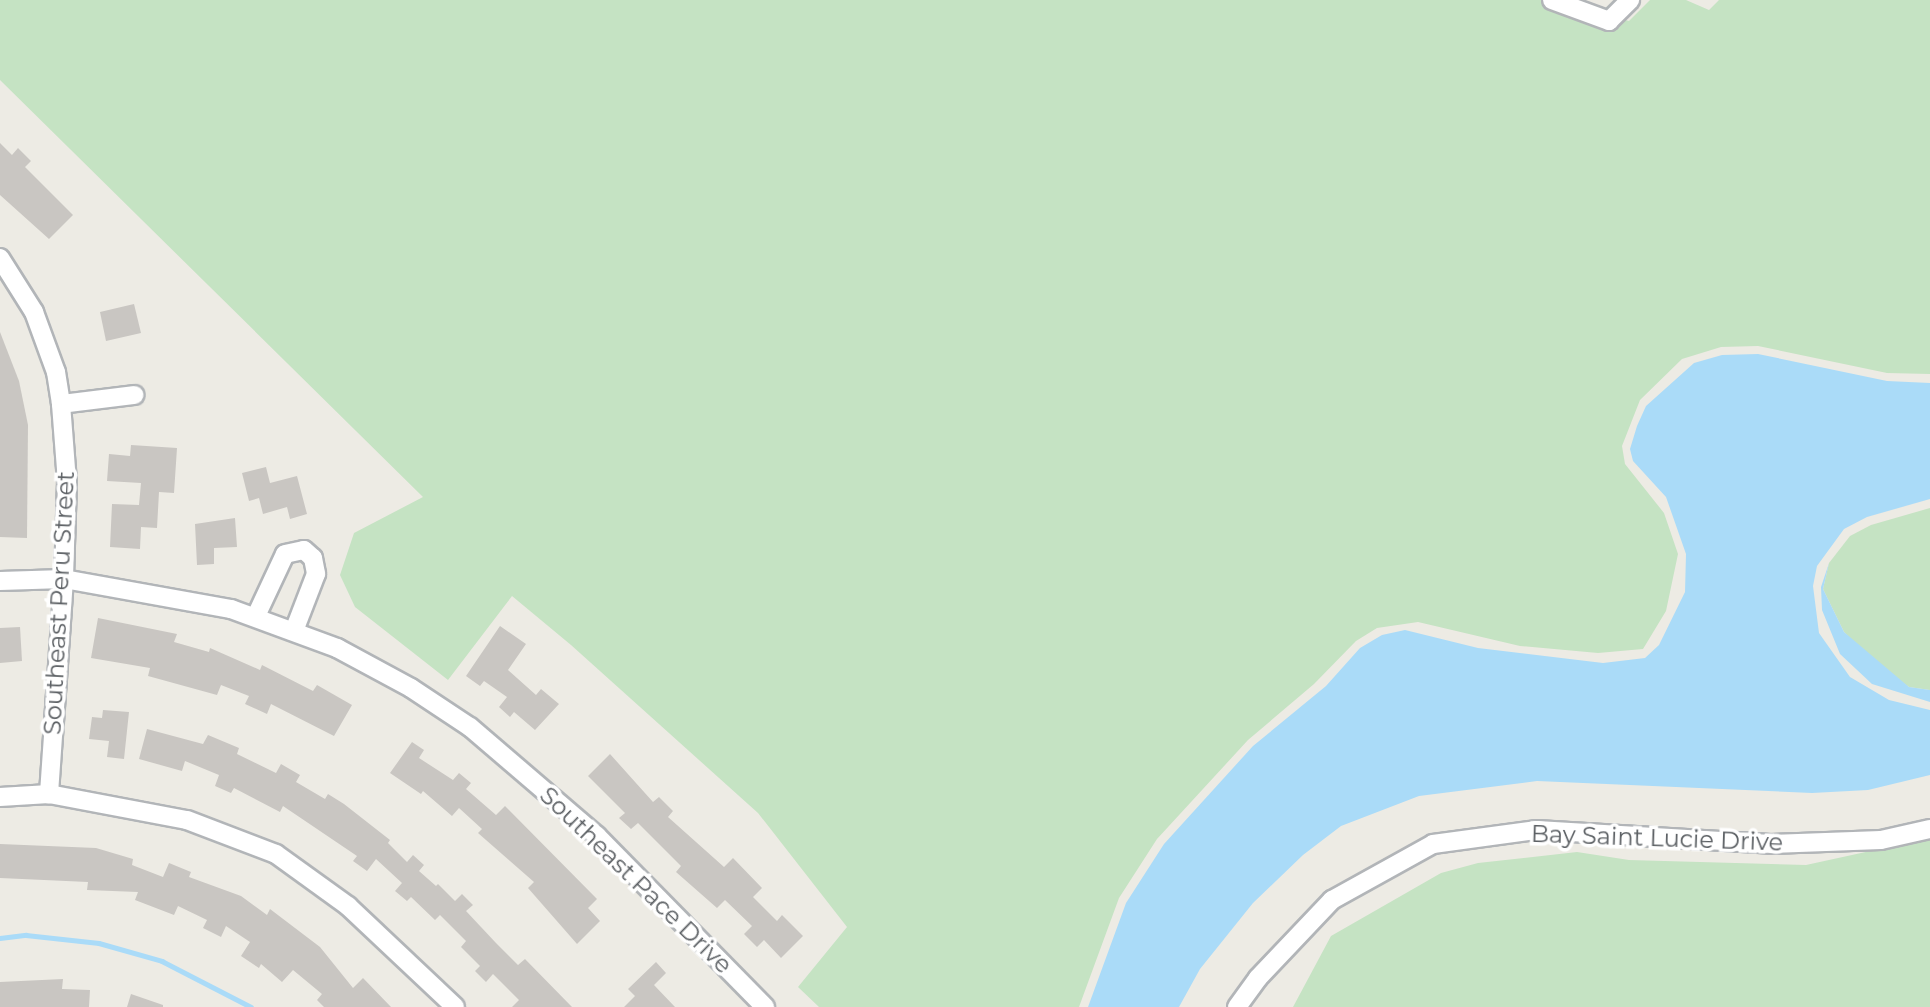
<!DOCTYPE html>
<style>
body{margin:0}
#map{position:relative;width:1930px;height:1007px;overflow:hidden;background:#edebe4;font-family:Montserrat,sans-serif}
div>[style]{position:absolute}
.green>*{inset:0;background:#c5e3c3}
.water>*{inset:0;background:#aadbf8}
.stream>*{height:4.5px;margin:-2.25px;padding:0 2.25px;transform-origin:2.25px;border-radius:2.25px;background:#aadbf8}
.building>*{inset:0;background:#c9c6c2}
.roads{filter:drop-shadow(2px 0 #b2b5b8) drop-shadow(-2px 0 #b2b5b8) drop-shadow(0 2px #b2b5b8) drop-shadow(0 -2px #b2b5b8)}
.minor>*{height:18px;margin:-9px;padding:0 9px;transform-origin:9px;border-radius:9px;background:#fff}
span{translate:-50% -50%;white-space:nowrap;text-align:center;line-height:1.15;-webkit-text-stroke:7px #fff;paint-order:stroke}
.street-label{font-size:24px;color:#5c6064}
</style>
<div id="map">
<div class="green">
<div style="clip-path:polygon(0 0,1551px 0,1629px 21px,1650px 0,1686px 0,1709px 10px,1719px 0,1930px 0,1930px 374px,1887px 373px,1758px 346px,1721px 347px,1682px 359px,1640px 400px,1622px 446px,1625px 464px,1664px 513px,1678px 554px,1666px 611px,1643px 649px,1598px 653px,1520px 646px,1418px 622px,1377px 628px,1356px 641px,1314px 684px,1248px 740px,1157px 839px,1119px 898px,1079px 1007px,819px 1007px,798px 987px,847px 927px,758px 813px,571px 645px,512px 596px,448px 680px,355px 607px,340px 575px,354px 533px,423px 497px,0 80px)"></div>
<div style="clip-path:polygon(1930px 508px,1930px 690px,1909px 687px,1877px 664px,1844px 632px,1823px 589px,1829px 563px,1850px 536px,1871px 525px)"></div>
<div style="clip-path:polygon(1930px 838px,1930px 1007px,1293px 1007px,1331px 936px,1441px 873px,1478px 863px,1577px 852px,1629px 860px,1806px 865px)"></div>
</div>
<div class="water">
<div style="clip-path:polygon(1758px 354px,1887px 381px,1930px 383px,1930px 499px,1867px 517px,1844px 529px,1817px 566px,1813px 586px,1819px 633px,1850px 677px,1889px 700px,1930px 710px,1930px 775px,1868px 790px,1812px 793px,1537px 781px,1419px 796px,1341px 826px,1303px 855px,1253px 903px,1200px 969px,1179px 1007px,1088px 1007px,1126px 903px,1164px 844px,1253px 746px,1326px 686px,1360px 648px,1382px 635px,1405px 630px,1478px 648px,1603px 663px,1645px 658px,1659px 645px,1685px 592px,1686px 554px,1666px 497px,1633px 461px,1630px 449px,1637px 426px,1646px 406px,1694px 363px,1722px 355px)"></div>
<div style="clip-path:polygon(1829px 563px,1823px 589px,1844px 632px,1909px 687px,1930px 690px,1930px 702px,1872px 684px,1840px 654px,1822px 610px,1821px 587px)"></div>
</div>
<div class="stream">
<div style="left:0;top:938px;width:26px;rotate:-7deg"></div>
<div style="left:26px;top:935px;width:73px;rotate:6.3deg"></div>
<div style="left:99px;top:943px;width:66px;rotate:15.9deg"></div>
<div style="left:162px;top:961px;width:100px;rotate:27.3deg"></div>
</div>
<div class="building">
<div style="clip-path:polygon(0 143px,12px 155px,18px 148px,31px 161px,25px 167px,73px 215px,49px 239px,0 195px)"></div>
<div style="clip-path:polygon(134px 304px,141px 333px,106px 341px,100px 312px)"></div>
<div style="clip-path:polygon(0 332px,19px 381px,28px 425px,27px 538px,0 537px)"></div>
<div style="clip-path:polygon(131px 445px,177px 448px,174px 493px,159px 492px,157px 528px,141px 527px,140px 549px,110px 547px,112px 504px,139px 505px,141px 483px,107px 481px,109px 454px,130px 456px)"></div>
<div style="clip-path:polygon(266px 467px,270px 483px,297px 476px,307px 514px,290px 519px,287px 507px,263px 514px,259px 498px,249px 501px,242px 473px)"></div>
<div style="clip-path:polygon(235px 518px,237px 547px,214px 548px,214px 564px,197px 565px,195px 524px)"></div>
<div style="clip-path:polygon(98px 618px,177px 634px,174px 642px,209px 652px,210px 648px,260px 670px,262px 665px,313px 691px,317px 685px,352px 705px,334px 736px,271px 704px,267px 714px,245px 704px,249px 696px,221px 685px,217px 695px,148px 676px,150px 668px,91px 658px)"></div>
<div style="clip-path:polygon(500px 626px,526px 644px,508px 670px,536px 695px,541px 689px,559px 704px,535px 730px,514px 712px,510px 717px,499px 707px,507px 697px,484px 681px,480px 686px,466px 676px)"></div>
<div style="clip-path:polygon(20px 627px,22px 661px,0 663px,0 628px)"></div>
<div style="clip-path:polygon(103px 710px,129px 712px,124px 759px,107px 757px,109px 741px,89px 739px,92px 717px,102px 718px)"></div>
<div style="clip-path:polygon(147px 729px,203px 744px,208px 735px,239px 748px,237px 754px,276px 773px,281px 764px,300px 775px,296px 782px,325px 799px,328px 794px,344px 804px,390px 840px,388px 843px,407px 862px,413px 855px,424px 865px,419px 871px,436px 886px,438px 884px,455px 901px,462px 894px,473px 905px,466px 911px,496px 943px,518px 965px,525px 959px,572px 1007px,512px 1007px,519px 1000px,493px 974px,486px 982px,475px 971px,480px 966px,461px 947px,466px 941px,440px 915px,435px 920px,411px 897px,407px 901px,395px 891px,402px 883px,376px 859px,367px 871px,353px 861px,357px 856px,283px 806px,280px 812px,234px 788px,231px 793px,215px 786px,219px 775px,185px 761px,182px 771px,139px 759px)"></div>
<div style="clip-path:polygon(412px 742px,424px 750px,419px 758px,453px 780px,459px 773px,471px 783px,466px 789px,496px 815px,505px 806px,597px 899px,588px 908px,600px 921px,577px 944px,528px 888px,534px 882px,478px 833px,482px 829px,459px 808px,452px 816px,423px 791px,421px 794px,390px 773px)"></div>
<div style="clip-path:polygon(610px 754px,653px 802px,659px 797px,673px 811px,668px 817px,724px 867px,733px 858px,762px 888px,753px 897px,777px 921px,782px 915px,803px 936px,781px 958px,764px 940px,757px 947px,744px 934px,752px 926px,725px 900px,717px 908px,676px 872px,681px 866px,638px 823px,631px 829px,619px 818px,625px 813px,588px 776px)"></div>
<div style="clip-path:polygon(0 844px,96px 848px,133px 859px,132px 865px,163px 877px,169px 863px,191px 872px,189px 877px,241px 896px,267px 915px,270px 909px,320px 947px,353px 988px,363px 978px,391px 1007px,324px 1007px,317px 1000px,322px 994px,293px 970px,282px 982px,261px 964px,259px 968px,241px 956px,250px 942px,226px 926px,221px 937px,203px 928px,207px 920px,178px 906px,174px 915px,135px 900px,138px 892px,87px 890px,88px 882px,0 878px)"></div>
<div style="clip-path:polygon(656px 962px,666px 973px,654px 985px,675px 1007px,624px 1007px,635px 996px,628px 989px)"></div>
<div style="clip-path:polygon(63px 979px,62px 989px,90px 990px,89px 1007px,0 1007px,0 982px)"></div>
<div style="clip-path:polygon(131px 994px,163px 1005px,163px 1007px,127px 1007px)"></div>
</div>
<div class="roads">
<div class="minor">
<div style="left:1552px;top:0;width:61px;rotate:20.2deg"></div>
<div style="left:1609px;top:21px;width:30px;rotate:-45deg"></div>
<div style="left:0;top:258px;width:64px;rotate:57.8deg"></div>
<div style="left:34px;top:312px;width:64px;rotate:69.9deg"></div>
<div style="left:56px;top:372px;width:32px;rotate:81deg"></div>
<div style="left:61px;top:404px;width:78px;rotate:85.6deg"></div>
<div style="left:67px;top:482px;width:97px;rotate:91.8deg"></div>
<div style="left:64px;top:579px;width:216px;rotate:94deg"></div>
<div style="left:61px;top:404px;width:74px;rotate:-7deg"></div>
<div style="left:0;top:581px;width:64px;rotate:-1.8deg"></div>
<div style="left:64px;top:579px;width:170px;rotate:10.2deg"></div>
<div style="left:231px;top:609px;width:113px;rotate:20.2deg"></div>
<div style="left:337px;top:648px;width:84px;rotate:28.4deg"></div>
<div style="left:411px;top:688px;width:71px;rotate:33.5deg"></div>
<div style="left:470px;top:727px;width:167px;rotate:40.6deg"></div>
<div style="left:597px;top:836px;width:240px;rotate:45.5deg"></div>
<div style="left:256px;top:616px;width:68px;rotate:-64.9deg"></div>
<div style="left:285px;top:554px;width:19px;rotate:-12deg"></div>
<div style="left:304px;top:550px;width:12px;rotate:42deg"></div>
<div style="left:313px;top:558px;width:16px;rotate:79deg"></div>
<div style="left:316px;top:574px;width:61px;rotate:111.1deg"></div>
<div style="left:0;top:797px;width:49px;rotate:-3.5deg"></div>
<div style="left:49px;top:794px;width:140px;rotate:10.7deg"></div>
<div style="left:187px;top:820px;width:95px;rotate:20.9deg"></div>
<div style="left:276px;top:854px;width:89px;rotate:35.8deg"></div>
<div style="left:348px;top:906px;width:147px;rotate:43.3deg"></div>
<div style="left:1237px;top:1007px;width:36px;rotate:-54deg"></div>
<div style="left:1258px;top:978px;width:108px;rotate:-46.5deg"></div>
<div style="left:1332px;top:900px;width:115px;rotate:-29deg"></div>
<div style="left:1433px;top:844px;width:105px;rotate:-7.7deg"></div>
<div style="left:1537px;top:830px;width:234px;rotate:3.4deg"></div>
<div style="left:1771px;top:844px;width:110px;rotate:-2.1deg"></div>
<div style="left:1881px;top:840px;width:50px;rotate:-12.7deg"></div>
</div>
</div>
<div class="street-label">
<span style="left:59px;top:603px;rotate:-87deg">Southeast Peru Street</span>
<span style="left:1657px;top:838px;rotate:2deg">Bay Saint Lucie Drive</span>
<span style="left:636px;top:880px;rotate:44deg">Southeast Pace Drive</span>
</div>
</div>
